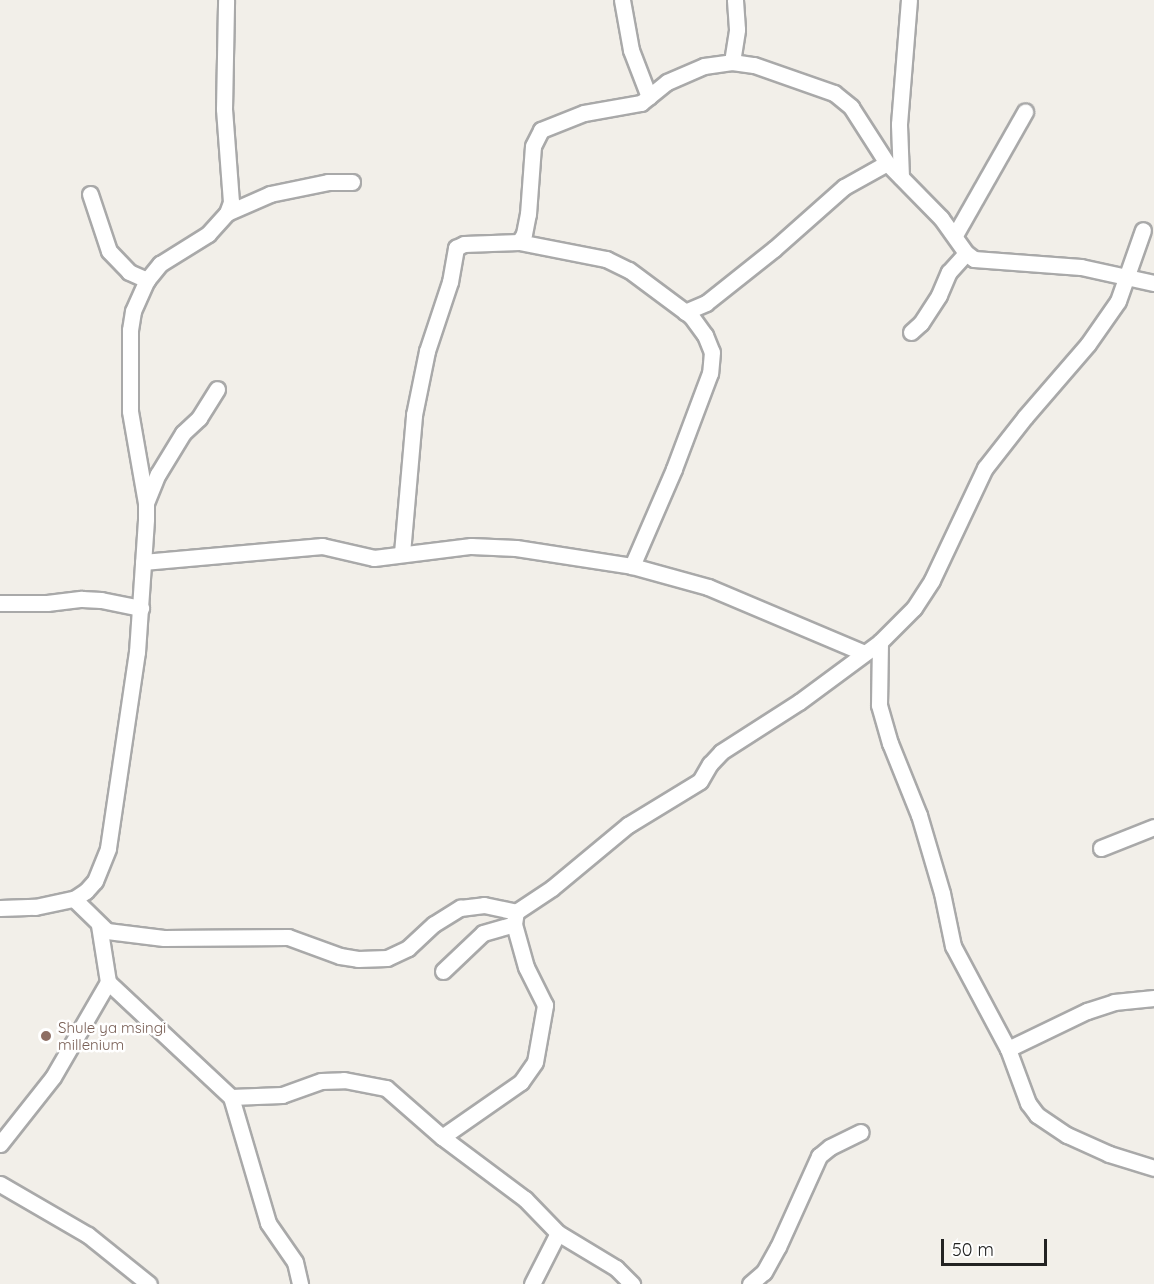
<!DOCTYPE html>
<style>
body{margin:0}
#map{position:relative;width:1154px;height:1284px;overflow:hidden;background:#f2efe9;font-family:Quicksand,sans-serif}
div>[style]{position:absolute}
.roads{filter:drop-shadow(2px 0 #a9a9a9) drop-shadow(-2px 0 #a9a9a9) drop-shadow(0 2px #a9a9a9) drop-shadow(0 -2px #a9a9a9)}
.minor>*{height:15px;margin:-7.5px;padding:0 7.5px;transform-origin:7.5px;border-radius:7.5px;background:#fff}
.dots>*{width:16px;height:16px;translate:-50% -50%;box-sizing:border-box;border:3px solid #fff;border-radius:50%}
span{translate:-50% -50%;white-space:nowrap;text-align:center;line-height:1.15;-webkit-text-stroke:5px #fff;paint-order:stroke}
.education-label{font-size:15px;color:#785e54}
.left{translate:0 -50%;text-align:left}
.scale{position:absolute;left:941px;top:1239px;width:106px;height:27px;box-sizing:border-box;border:3px solid #222;border-top:0;padding-left:8px;font-size:18px;line-height:21px;white-space:nowrap;color:#222;-webkit-text-stroke:4px #fff;paint-order:stroke}
</style>
<div id="map">
<div class="roads">
<div class="minor">
<div style="left:622px;top:0;width:51px;rotate:79.8deg"></div>
<div style="left:631px;top:50px;width:50px;rotate:69deg"></div>
<div style="left:732px;top:62px;width:33px;rotate:-81deg"></div>
<div style="left:737px;top:29px;width:29px;rotate:-94deg"></div>
<div style="left:901px;top:177px;width:53px;rotate:-92.2deg"></div>
<div style="left:899px;top:124px;width:124px;rotate:-85.4deg"></div>
<div style="left:90px;top:194px;width:60px;rotate:71.6deg"></div>
<div style="left:109px;top:251px;width:29px;rotate:46deg"></div>
<div style="left:129px;top:272px;width:20px;rotate:24deg"></div>
<div style="left:227px;top:213px;width:47px;rotate:-23.8deg"></div>
<div style="left:270px;top:194px;width:59px;rotate:-11.7deg"></div>
<div style="left:328px;top:182px;width:24px"></div>
<div style="left:955px;top:235px;width:142px;rotate:-60.4deg"></div>
<div style="left:519px;top:242px;width:89px;rotate:11.1deg"></div>
<div style="left:606px;top:259px;width:25px;rotate:26deg"></div>
<div style="left:629px;top:270px;width:77px;rotate:36.6deg"></div>
<div style="left:691px;top:316px;width:24px;rotate:54deg"></div>
<div style="left:705px;top:335px;width:18px;rotate:68deg"></div>
<div style="left:712px;top:352px;width:21px;rotate:95deg"></div>
<div style="left:710px;top:373px;width:103px;rotate:110.6deg"></div>
<div style="left:674px;top:469px;width:106px;rotate:113.4deg"></div>
<div style="left:685px;top:312px;width:23px;rotate:-23deg"></div>
<div style="left:706px;top:303px;width:87px;rotate:-38.5deg"></div>
<div style="left:774px;top:249px;width:94px;rotate:-41.5deg"></div>
<div style="left:844px;top:187px;width:49px;rotate:-29.2deg"></div>
<div style="left:911px;top:332px;width:13px;rotate:-42deg"></div>
<div style="left:921px;top:323px;width:33px;rotate:-57deg"></div>
<div style="left:939px;top:295px;width:25px;rotate:-67deg"></div>
<div style="left:949px;top:272px;width:25px;rotate:-48deg"></div>
<div style="left:146px;top:503px;width:31px;rotate:-68deg"></div>
<div style="left:158px;top:474px;width:48px;rotate:-58.6deg"></div>
<div style="left:183px;top:433px;width:22px;rotate:-43deg"></div>
<div style="left:199px;top:418px;width:34px;rotate:-58deg"></div>
<div style="left:402px;top:553px;width:139px;rotate:-85deg"></div>
<div style="left:414px;top:415px;width:65px;rotate:-78.5deg"></div>
<div style="left:427px;top:351px;width:73px;rotate:-71.6deg"></div>
<div style="left:450px;top:282px;width:35px;rotate:-80deg"></div>
<div style="left:456px;top:248px;width:9px;rotate:-27deg"></div>
<div style="left:464px;top:244px;width:55px;rotate:-2.1deg"></div>
<div style="left:519px;top:242px;width:9px;rotate:-58deg"></div>
<div style="left:524px;top:234px;width:20px;rotate:-79deg"></div>
<div style="left:528px;top:214px;width:68px;rotate:-85.8deg"></div>
<div style="left:533px;top:146px;width:18px;rotate:-63deg"></div>
<div style="left:541px;top:130px;width:46px;rotate:-21.6deg"></div>
<div style="left:584px;top:113px;width:58px;rotate:-10deg"></div>
<div style="left:641px;top:103px;width:33px;rotate:-39deg"></div>
<div style="left:667px;top:82px;width:40px;rotate:-23.4deg"></div>
<div style="left:704px;top:66px;width:28px;rotate:-8deg"></div>
<div style="left:732px;top:62px;width:22px;rotate:8deg"></div>
<div style="left:754px;top:65px;width:85px;rotate:19.3deg"></div>
<div style="left:834px;top:93px;width:22px;rotate:39deg"></div>
<div style="left:851px;top:107px;width:67px;rotate:57.3deg"></div>
<div style="left:887px;top:163px;width:77px;rotate:45.5deg"></div>
<div style="left:941px;top:218px;width:43px;rotate:54.5deg"></div>
<div style="left:966px;top:253px;width:10px;rotate:37deg"></div>
<div style="left:974px;top:259px;width:107px;rotate:4.3deg"></div>
<div style="left:1081px;top:267px;width:75px;rotate:12.4deg"></div>
<div style="left:143px;top:562px;width:180px;rotate:-5.1deg"></div>
<div style="left:322px;top:546px;width:53px;rotate:13deg"></div>
<div style="left:374px;top:558px;width:98px;rotate:-7.1deg"></div>
<div style="left:471px;top:546px;width:45px;rotate:2.5deg"></div>
<div style="left:516px;top:548px;width:117px;rotate:8.8deg"></div>
<div style="left:632px;top:566px;width:79px;rotate:15.4deg"></div>
<div style="left:708px;top:587px;width:169px;rotate:22.9deg"></div>
<div style="left:0;top:603px;width:47px"></div>
<div style="left:47px;top:603px;width:35px;rotate:-7deg"></div>
<div style="left:82px;top:599px;width:19px;rotate:3deg"></div>
<div style="left:101px;top:600px;width:41px;rotate:11.3deg"></div>
<div style="left:880px;top:642px;width:63px;rotate:90.9deg"></div>
<div style="left:879px;top:705px;width:40px;rotate:74deg"></div>
<div style="left:890px;top:743px;width:78px;rotate:68.1deg"></div>
<div style="left:919px;top:815px;width:81px;rotate:73.6deg"></div>
<div style="left:942px;top:893px;width:54px;rotate:78.3deg"></div>
<div style="left:953px;top:946px;width:117px;rotate:61.9deg"></div>
<div style="left:1008px;top:1049px;width:58px;rotate:69.7deg"></div>
<div style="left:1028px;top:1103px;width:15px;rotate:53deg"></div>
<div style="left:1037px;top:1115px;width:36px;rotate:34deg"></div>
<div style="left:1067px;top:1135px;width:46px;rotate:24.3deg"></div>
<div style="left:1109px;top:1154px;width:47px;rotate:17.3deg"></div>
<div style="left:1101px;top:848px;width:57px;rotate:-21.6deg"></div>
<div style="left:74px;top:899px;width:46px;rotate:44.1deg"></div>
<div style="left:107px;top:931px;width:57px;rotate:7deg"></div>
<div style="left:164px;top:938px;width:124px;rotate:-0.5deg"></div>
<div style="left:288px;top:937px;width:55px;rotate:20.1deg"></div>
<div style="left:340px;top:956px;width:18px;rotate:9deg"></div>
<div style="left:358px;top:959px;width:29px;rotate:-2deg"></div>
<div style="left:387px;top:958px;width:23px;rotate:-25deg"></div>
<div style="left:408px;top:948px;width:35px;rotate:-43deg"></div>
<div style="left:434px;top:924px;width:31px;rotate:-32deg"></div>
<div style="left:460px;top:908px;width:24px;rotate:-7deg"></div>
<div style="left:484px;top:905px;width:33px;rotate:12deg"></div>
<div style="left:516px;top:912px;width:43px;rotate:-33.7deg"></div>
<div style="left:552px;top:888px;width:99px;rotate:-39.7deg"></div>
<div style="left:628px;top:825px;width:84px;rotate:-31.4deg"></div>
<div style="left:700px;top:781px;width:20px;rotate:-60deg"></div>
<div style="left:710px;top:764px;width:16px;rotate:-47deg"></div>
<div style="left:721px;top:752px;width:93px;rotate:-32.7deg"></div>
<div style="left:799px;top:702px;width:101px;rotate:-36.5deg"></div>
<div style="left:880px;top:642px;width:48px;rotate:-45deg"></div>
<div style="left:914px;top:608px;width:33px;rotate:-57deg"></div>
<div style="left:932px;top:580px;width:124px;rotate:-64.7deg"></div>
<div style="left:985px;top:468px;width:65px;rotate:-51.9deg"></div>
<div style="left:1025px;top:417px;width:96px;rotate:-49.2deg"></div>
<div style="left:1088px;top:344px;width:52px;rotate:-55.1deg"></div>
<div style="left:1118px;top:301px;width:75px;rotate:-70.6deg"></div>
<div style="left:0;top:908px;width:35px;rotate:-2deg"></div>
<div style="left:35px;top:907px;width:40px;rotate:-12deg"></div>
<div style="left:74px;top:899px;width:14px;rotate:-34deg"></div>
<div style="left:86px;top:891px;width:13px;rotate:-48deg"></div>
<div style="left:95px;top:881px;width:35px;rotate:-68deg"></div>
<div style="left:108px;top:848px;width:198px;rotate:-81.6deg"></div>
<div style="left:137px;top:652px;width:133px;rotate:-86.1deg"></div>
<div style="left:146px;top:519px;width:16px;rotate:-90deg"></div>
<div style="left:146px;top:503px;width:93px;rotate:-99.9deg"></div>
<div style="left:130px;top:411px;width:81px;rotate:-90deg"></div>
<div style="left:130px;top:330px;width:19px;rotate:-81deg"></div>
<div style="left:133px;top:311px;width:34px;rotate:-66deg"></div>
<div style="left:147px;top:280px;width:21px;rotate:-51deg"></div>
<div style="left:160px;top:264px;width:57px;rotate:-32deg"></div>
<div style="left:208px;top:234px;width:28px;rotate:-48deg"></div>
<div style="left:227px;top:213px;width:12px;rotate:-70deg"></div>
<div style="left:231px;top:202px;width:93px;rotate:-94.3deg"></div>
<div style="left:224px;top:109px;width:109px;rotate:-88.9deg"></div>
<div style="left:99px;top:925px;width:58px;rotate:81deg"></div>
<div style="left:108px;top:982px;width:168px;rotate:43.1deg"></div>
<div style="left:231px;top:1097px;width:51px;rotate:-2.2deg"></div>
<div style="left:282px;top:1095px;width:41px;rotate:-19.7deg"></div>
<div style="left:321px;top:1081px;width:23px;rotate:-2deg"></div>
<div style="left:344px;top:1080px;width:43px;rotate:10.8deg"></div>
<div style="left:386px;top:1088px;width:74px;rotate:41.2deg"></div>
<div style="left:442px;top:1137px;width:104px;rotate:36.8deg"></div>
<div style="left:525px;top:1199px;width:47px;rotate:45.9deg"></div>
<div style="left:558px;top:1233px;width:68px;rotate:31.1deg"></div>
<div style="left:616px;top:1268px;width:23px;rotate:45deg"></div>
<div style="left:443px;top:971px;width:55px;rotate:-43.5deg"></div>
<div style="left:483px;top:933px;width:32px;rotate:-16deg"></div>
<div style="left:1008px;top:1049px;width:88px;rotate:-25.7deg"></div>
<div style="left:1087px;top:1011px;width:28px;rotate:-18deg"></div>
<div style="left:1114px;top:1002px;width:40px;rotate:-5.7deg"></div>
<div style="left:231px;top:1097px;width:131px;rotate:73.6deg"></div>
<div style="left:268px;top:1223px;width:47px;rotate:55.3deg"></div>
<div style="left:295px;top:1262px;width:23px;rotate:77deg"></div>
<div style="left:442px;top:1137px;width:96px;rotate:-34.8deg"></div>
<div style="left:521px;top:1082px;width:24px;rotate:-55deg"></div>
<div style="left:535px;top:1062px;width:58px;rotate:-80deg"></div>
<div style="left:545px;top:1005px;width:42px;rotate:-116.6deg"></div>
<div style="left:526px;top:967px;width:45px;rotate:-105.6deg"></div>
<div style="left:514px;top:924px;width:12px;rotate:-81deg"></div>
<div style="left:0;top:1144px;width:85px;rotate:-51.7deg"></div>
<div style="left:53px;top:1077px;width:110px;rotate:-59.9deg"></div>
<div style="left:0;top:1184px;width:102px;rotate:30.1deg"></div>
<div style="left:88px;top:1235px;width:78px;rotate:38.8deg"></div>
<div style="left:532px;top:1284px;width:57px;rotate:-63deg"></div>
<div style="left:750px;top:1284px;width:18px;rotate:-41deg"></div>
<div style="left:764px;top:1272px;width:29px;rotate:-61deg"></div>
<div style="left:778px;top:1247px;width:100px;rotate:-65.7deg"></div>
<div style="left:819px;top:1156px;width:14px;rotate:-39deg"></div>
<div style="left:830px;top:1147px;width:34px;rotate:-26deg"></div>
</div>
</div>
<div class="dots">
<div style="left:46px;top:1036px;background:#8d6e63"></div>
</div>
<div class="education-label">
<span class="left" style="left:58px;top:1036px">Shule ya msingi<br>millenium</span>
</div>
<div class="scale">50 m</div>
</div>
